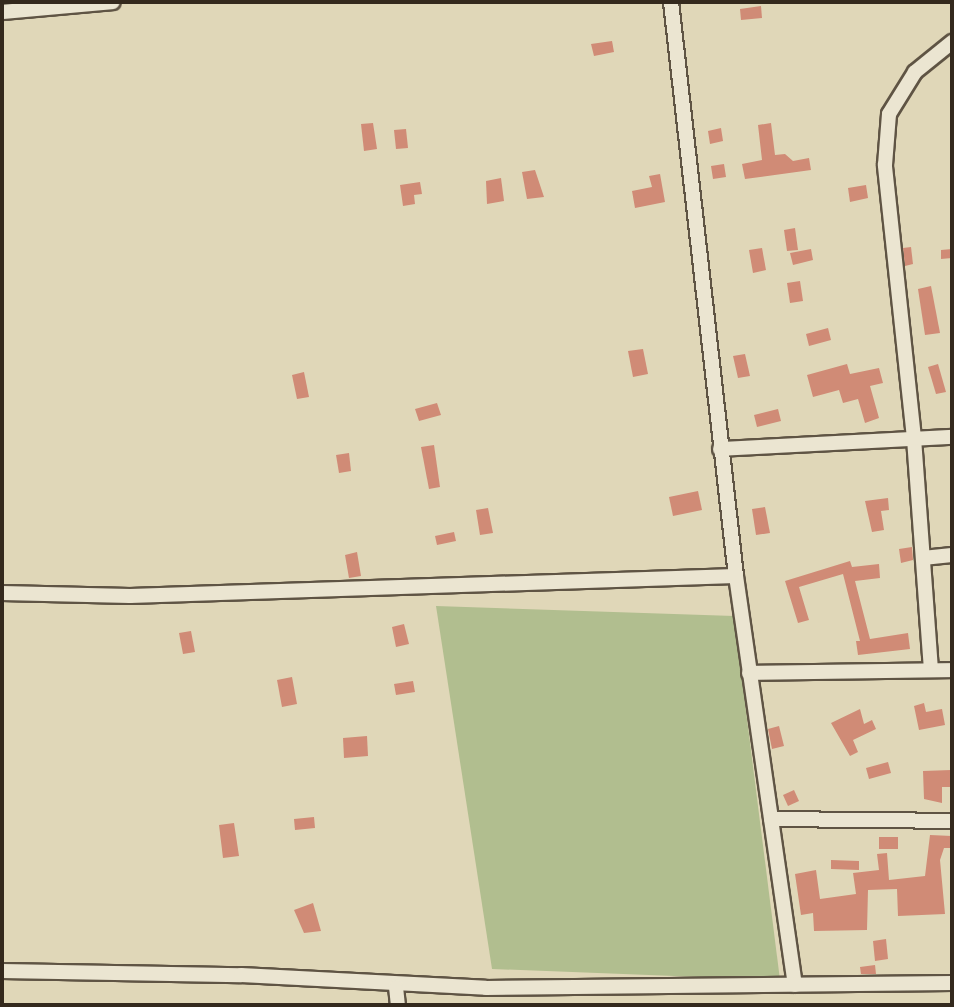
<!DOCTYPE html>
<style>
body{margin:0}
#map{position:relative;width:954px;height:1007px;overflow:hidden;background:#e0d7b8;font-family:Cardo,serif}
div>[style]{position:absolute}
.green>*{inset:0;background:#b1be8f}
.building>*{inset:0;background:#d08b76}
.roads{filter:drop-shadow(2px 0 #5f5444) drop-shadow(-2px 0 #5f5444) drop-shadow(0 2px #5f5444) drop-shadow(0 -2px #5f5444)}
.minor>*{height:14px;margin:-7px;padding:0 7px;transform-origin:7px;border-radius:7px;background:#ebe5d1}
span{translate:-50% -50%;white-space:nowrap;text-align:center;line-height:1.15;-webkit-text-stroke:6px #ebe5d1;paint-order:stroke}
.frame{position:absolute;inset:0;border:4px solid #34291d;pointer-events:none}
</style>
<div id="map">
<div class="green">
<div style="clip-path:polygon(436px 606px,734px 616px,780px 980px,492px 969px)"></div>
</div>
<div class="building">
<div style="clip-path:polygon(761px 6px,762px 18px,741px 20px,740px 9px)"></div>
<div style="clip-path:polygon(612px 41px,614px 52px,594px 56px,591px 44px)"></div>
<div style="clip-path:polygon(373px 123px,377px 149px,364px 151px,361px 124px)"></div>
<div style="clip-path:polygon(771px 123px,775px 155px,785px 154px,793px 161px,809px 158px,811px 170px,745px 179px,742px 164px,762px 160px,758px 125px)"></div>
<div style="clip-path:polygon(721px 128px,723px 141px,710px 144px,708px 131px)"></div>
<div style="clip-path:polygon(406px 129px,408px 148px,396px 149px,394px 130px)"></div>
<div style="clip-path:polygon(724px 164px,726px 177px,713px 179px,711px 166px)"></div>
<div style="clip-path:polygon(535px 170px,544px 197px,527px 199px,522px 172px)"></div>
<div style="clip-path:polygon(660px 174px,665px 202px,635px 208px,632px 191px,652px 187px,649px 176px)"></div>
<div style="clip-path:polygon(501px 178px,504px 201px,487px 204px,486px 181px)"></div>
<div style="clip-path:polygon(420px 182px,422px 194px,414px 195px,415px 204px,403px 206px,400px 185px)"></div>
<div style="clip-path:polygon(866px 185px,868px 198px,850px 202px,848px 188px)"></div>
<div style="clip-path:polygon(795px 228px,798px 250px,787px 251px,784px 230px)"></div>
<div style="clip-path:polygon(911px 247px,913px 264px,905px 266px,903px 248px)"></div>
<div style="clip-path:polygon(762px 248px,766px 270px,753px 273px,749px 250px)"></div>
<div style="clip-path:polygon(811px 249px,813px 260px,793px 265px,790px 253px)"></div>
<div style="clip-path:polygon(952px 249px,952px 258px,941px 259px,941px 250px)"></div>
<div style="clip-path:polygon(800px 281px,803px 301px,790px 303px,787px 283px)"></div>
<div style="clip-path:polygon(931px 286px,940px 333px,925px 335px,918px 289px)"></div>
<div style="clip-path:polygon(828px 328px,831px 340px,809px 346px,806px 334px)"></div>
<div style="clip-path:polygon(643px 349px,648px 374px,633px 377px,628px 351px)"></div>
<div style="clip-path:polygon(745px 354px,750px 376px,738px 378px,733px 356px)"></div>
<div style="clip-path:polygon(847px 364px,850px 374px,879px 368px,883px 383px,870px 386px,879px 418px,865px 423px,858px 399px,843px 403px,839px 390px,813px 397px,807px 375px)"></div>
<div style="clip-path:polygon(938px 364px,946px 392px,936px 394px,928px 367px)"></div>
<div style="clip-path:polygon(304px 372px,309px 397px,297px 399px,292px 375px)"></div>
<div style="clip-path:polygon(437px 403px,441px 415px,419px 421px,415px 409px)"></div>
<div style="clip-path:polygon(778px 409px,781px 421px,757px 427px,754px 415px)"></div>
<div style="clip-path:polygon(434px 445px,440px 487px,429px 489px,421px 447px)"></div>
<div style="clip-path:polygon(349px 453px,351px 471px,339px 473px,336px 455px)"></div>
<div style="clip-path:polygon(698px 491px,702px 510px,673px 516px,669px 497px)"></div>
<div style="clip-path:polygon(888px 498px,889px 510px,881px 511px,884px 530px,872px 532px,865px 501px)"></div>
<div style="clip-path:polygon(765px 507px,770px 533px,756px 535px,752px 509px)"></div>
<div style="clip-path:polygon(488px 508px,493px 533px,480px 535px,476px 510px)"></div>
<div style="clip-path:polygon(454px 532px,456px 541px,437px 545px,435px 536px)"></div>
<div style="clip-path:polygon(912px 547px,913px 560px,901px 563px,899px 549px)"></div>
<div style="clip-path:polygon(357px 552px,361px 576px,349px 578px,345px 555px)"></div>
<div style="clip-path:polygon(850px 561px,852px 567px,879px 564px,880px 578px,855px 581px,870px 639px,908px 633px,910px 649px,858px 655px,856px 641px,860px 641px,843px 574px,799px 587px,809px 620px,798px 623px,785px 581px)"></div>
<div style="clip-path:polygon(404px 624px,409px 644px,396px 647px,392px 627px)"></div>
<div style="clip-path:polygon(191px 631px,195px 652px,183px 654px,179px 633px)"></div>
<div style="clip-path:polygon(292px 677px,297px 704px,282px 707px,277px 680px)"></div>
<div style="clip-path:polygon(413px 681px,415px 692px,396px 695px,394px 684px)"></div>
<div style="clip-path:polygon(924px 703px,926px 712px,942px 709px,945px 725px,919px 730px,914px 706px)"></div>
<div style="clip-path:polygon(860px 709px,864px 724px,872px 720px,876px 729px,853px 740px,858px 752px,850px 756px,831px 723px)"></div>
<div style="clip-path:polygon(779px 726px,784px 746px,772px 749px,768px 729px)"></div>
<div style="clip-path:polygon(367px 736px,368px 756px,344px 758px,343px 738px)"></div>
<div style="clip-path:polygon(888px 762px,891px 773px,869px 779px,866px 768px)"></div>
<div style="clip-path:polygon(951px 770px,951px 787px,942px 787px,942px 803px,924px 799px,923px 771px)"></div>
<div style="clip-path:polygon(794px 790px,799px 801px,788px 806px,783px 795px)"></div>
<div style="clip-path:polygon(314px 817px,315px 828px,295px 830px,294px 819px)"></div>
<div style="clip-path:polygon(234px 823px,239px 856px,223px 858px,219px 825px)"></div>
<div style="clip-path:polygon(930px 835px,952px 836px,952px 848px,944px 848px,940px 860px,945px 914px,898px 916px,897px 889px,868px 890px,867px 930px,814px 931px,813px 913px,801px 915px,795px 874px,816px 870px,820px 899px,856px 894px,853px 873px,879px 870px,877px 854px,887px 853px,889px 880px,925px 876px)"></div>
<div style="clip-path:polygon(879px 837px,898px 837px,898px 849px,879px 849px)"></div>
<div style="clip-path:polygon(831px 860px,859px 861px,859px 870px,831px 869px)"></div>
<div style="clip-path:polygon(313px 903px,321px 931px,304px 933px,294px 910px)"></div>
<div style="clip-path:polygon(886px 939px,888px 959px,875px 961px,873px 941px)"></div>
<div style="clip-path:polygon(875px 965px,876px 974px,861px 974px,860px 967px)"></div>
</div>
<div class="roads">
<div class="minor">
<div style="left:671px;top:2px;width:578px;rotate:83.54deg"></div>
<div style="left:736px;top:576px;width:413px;rotate:81.8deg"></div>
<div style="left:2px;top:12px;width:111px;rotate:-5.1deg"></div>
<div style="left:720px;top:449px;width:232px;rotate:-3deg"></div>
<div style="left:923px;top:558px;width:29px;rotate:-6deg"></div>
<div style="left:2px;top:593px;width:128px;rotate:1.3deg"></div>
<div style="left:130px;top:596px;width:606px;rotate:-1.89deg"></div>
<div style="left:931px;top:670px;width:233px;rotate:-94.2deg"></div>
<div style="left:914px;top:438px;width:275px;rotate:-96.1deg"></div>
<div style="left:885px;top:165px;width:51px;rotate:-85.5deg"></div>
<div style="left:889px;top:114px;width:49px;rotate:-58.2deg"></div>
<div style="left:915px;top:72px;width:48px;rotate:-39deg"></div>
<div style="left:749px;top:673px;width:203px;rotate:-0.8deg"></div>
<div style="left:771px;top:819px;width:181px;rotate:0.6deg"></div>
<div style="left:2px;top:971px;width:239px;rotate:1deg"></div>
<div style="left:241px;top:975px;width:245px;rotate:3deg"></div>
<div style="left:486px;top:988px;width:466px;rotate:-0.6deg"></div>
<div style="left:396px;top:987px;width:18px;rotate:84deg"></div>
</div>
</div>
<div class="frame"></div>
</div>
